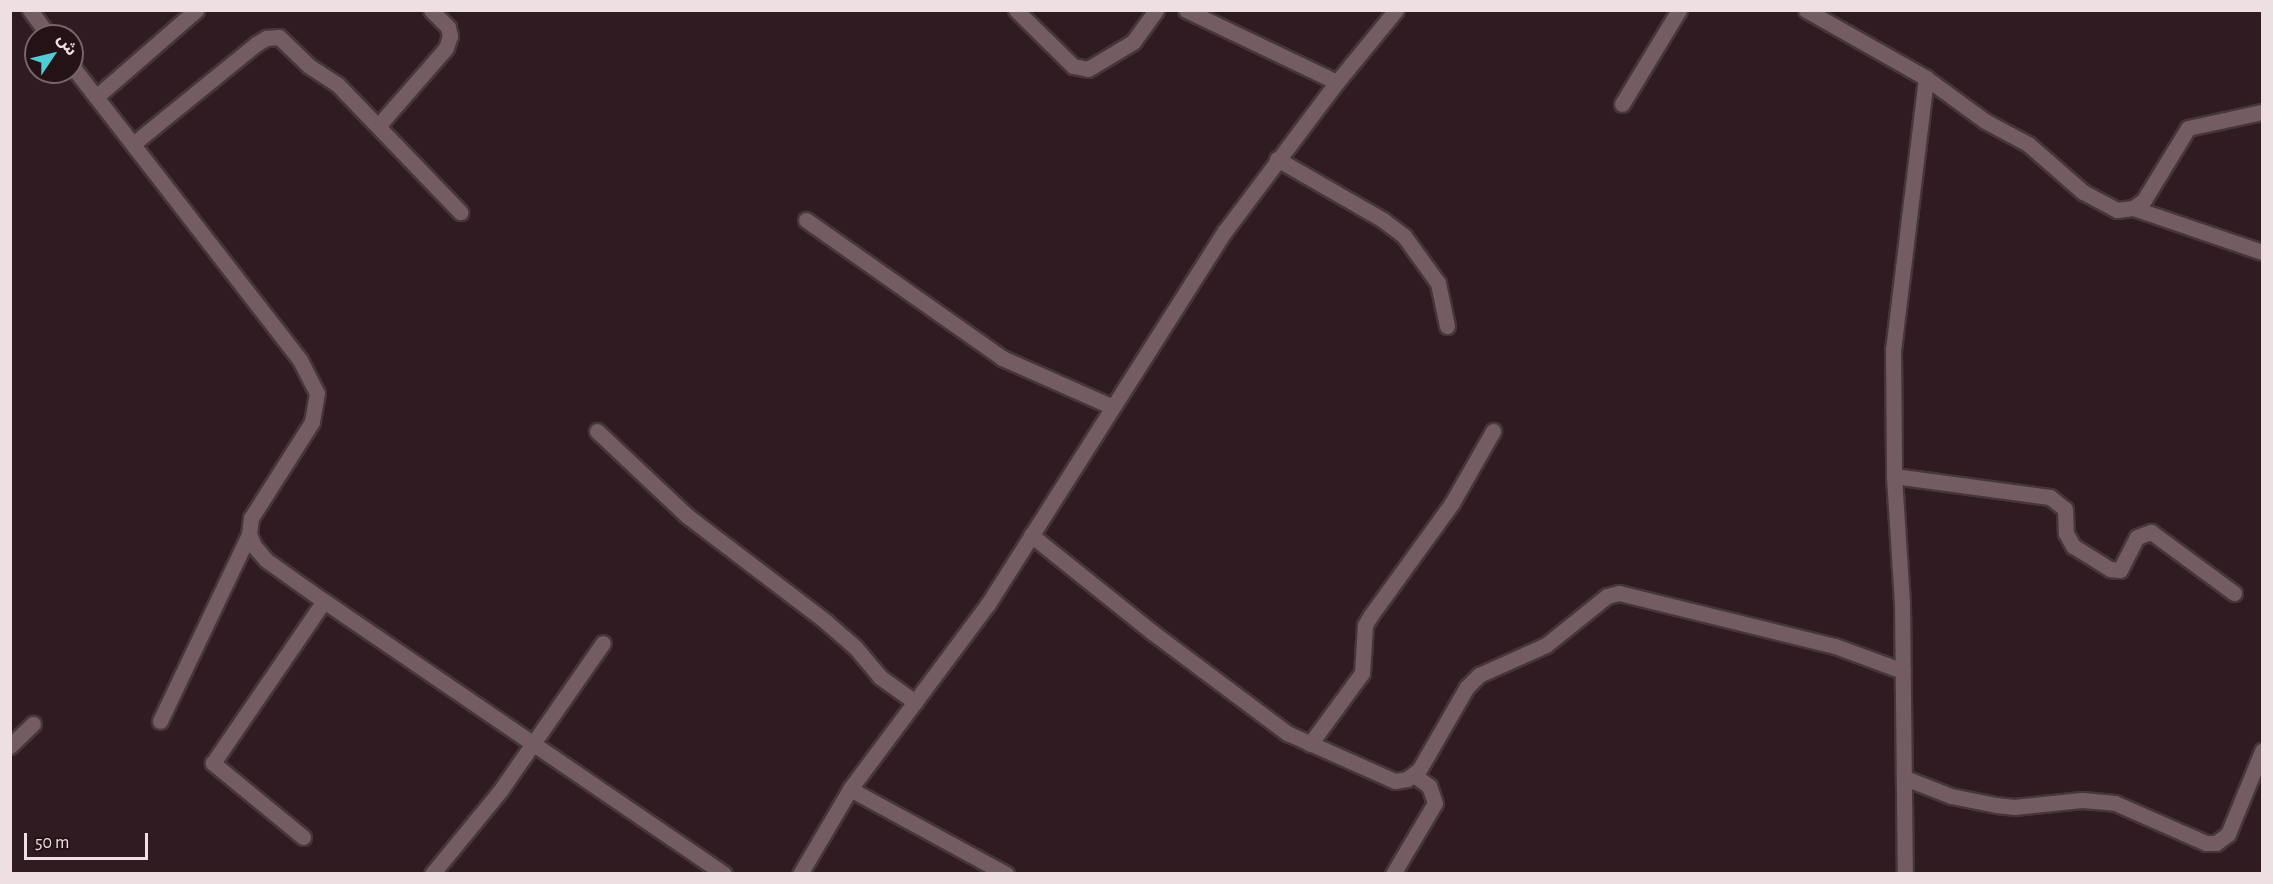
<!DOCTYPE html>
<meta charset="utf-8">
<style>
body{margin:0}
#map{position:relative;width:2273px;height:884px;overflow:hidden;background:#2f1b21;font-family:"Alegreya Sans","Noto Sans Arabic",sans-serif}
div>[style]{position:absolute}
.roads{filter:drop-shadow(2px 0 #45363a) drop-shadow(-2px 0 #45363a) drop-shadow(0 2px #45363a) drop-shadow(0 -2px #45363a)}
.minor>*{height:15px;margin:-7.5px;padding:0 7.5px;transform-origin:7.5px;border-radius:7.5px;background:#745d62}
span{translate:-50% -50%;white-space:nowrap;text-align:center;line-height:1.15;-webkit-text-stroke:6px #251217;paint-order:stroke}
.frame{position:absolute;inset:0;border:12px solid #eddfe2;pointer-events:none}
.north{position:absolute;left:24px;top:24px;width:60px;height:60px;box-sizing:border-box;background:#251217;border:2px solid #756468;border-radius:50%;rotate:55deg;font-size:16px;font-weight:700;line-height:24px;text-align:center;color:#eddfe2}
.north::after{content:'';display:block;margin:auto;width:21px;height:27px;background:#51ccd4;clip-path:polygon(50% 0,100% 100%,50% 72%,0 100%)}
.scale{position:absolute;left:24px;top:833px;width:124px;height:27px;box-sizing:border-box;border:3px solid #eddfe2;border-top:0;padding-left:8px;font-size:18px;line-height:21px;white-space:nowrap;color:#eddfe2;-webkit-text-stroke:4px #251217;paint-order:stroke}
</style>
<div id="map">
<div class="roads">
<div class="minor">
<div style="left:30px;top:10px;width:32px;rotate:54deg"></div>
<div style="left:1016px;top:10px;width:80px;rotate:44.5deg"></div>
<div style="left:1073px;top:66px;width:15px;rotate:11deg"></div>
<div style="left:1088px;top:69px;width:52px;rotate:-31deg"></div>
<div style="left:1133px;top:42px;width:39px;rotate:-54deg"></div>
<div style="left:1186px;top:10px;width:167px;rotate:25.5deg"></div>
<div style="left:1806px;top:10px;width:138px;rotate:29.5deg"></div>
<div style="left:1926px;top:78px;width:273px;rotate:96.9deg"></div>
<div style="left:1893px;top:349px;width:127px;rotate:89.5deg"></div>
<div style="left:1894px;top:476px;width:126px;rotate:86.4deg"></div>
<div style="left:1902px;top:602px;width:272px;rotate:89.4deg"></div>
<div style="left:72px;top:66px;width:372px;rotate:52.2deg"></div>
<div style="left:300px;top:360px;width:37px;rotate:63deg"></div>
<div style="left:317px;top:393px;width:29px;rotate:100deg"></div>
<div style="left:312px;top:422px;width:114px;rotate:122.4deg"></div>
<div style="left:251px;top:518px;width:16px;rotate:97deg"></div>
<div style="left:249px;top:534px;width:13px;rotate:67deg"></div>
<div style="left:254px;top:546px;width:18px;rotate:49deg"></div>
<div style="left:266px;top:560px;width:71px;rotate:35.3deg"></div>
<div style="left:324px;top:601px;width:484px;rotate:34.3deg"></div>
<div style="left:1926px;top:78px;width:73px;rotate:36.1deg"></div>
<div style="left:1985px;top:121px;width:49px;rotate:28.1deg"></div>
<div style="left:2028px;top:144px;width:73px;rotate:41.1deg"></div>
<div style="left:2083px;top:192px;width:38px;rotate:28deg"></div>
<div style="left:2117px;top:210px;width:16px;rotate:-7deg"></div>
<div style="left:2133px;top:208px;width:14px;rotate:-36deg"></div>
<div style="left:2144px;top:200px;width:84px;rotate:-58.6deg"></div>
<div style="left:2188px;top:128px;width:76px;rotate:-12.2deg"></div>
<div style="left:96px;top:97px;width:133px;rotate:-41deg"></div>
<div style="left:1622px;top:104px;width:110px;rotate:-58.8deg"></div>
<div style="left:378px;top:126px;width:103px;rotate:-48.9deg"></div>
<div style="left:446px;top:48px;width:13px;rotate:-72deg"></div>
<div style="left:450px;top:36px;width:9px;rotate:-103deg"></div>
<div style="left:448px;top:27px;width:24px;rotate:-135deg"></div>
<div style="left:133px;top:144px;width:159px;rotate:-39.1deg"></div>
<div style="left:256px;top:44px;width:12px;rotate:-31deg"></div>
<div style="left:266px;top:38px;width:13px;rotate:-4deg"></div>
<div style="left:279px;top:37px;width:42px;rotate:44deg"></div>
<div style="left:309px;top:66px;width:33px;rotate:33deg"></div>
<div style="left:337px;top:84px;width:178px;rotate:46.1deg"></div>
<div style="left:1277px;top:159px;width:122px;rotate:29.9deg"></div>
<div style="left:1383px;top:220px;width:26px;rotate:37deg"></div>
<div style="left:1404px;top:236px;width:58px;rotate:54.1deg"></div>
<div style="left:1438px;top:283px;width:44px;rotate:78.2deg"></div>
<div style="left:2133px;top:208px;width:136px;rotate:18.8deg"></div>
<div style="left:806px;top:220px;width:240px;rotate:35.1deg"></div>
<div style="left:1002px;top:358px;width:119px;rotate:23.8deg"></div>
<div style="left:597px;top:431px;width:122px;rotate:43.3deg"></div>
<div style="left:686px;top:515px;width:175px;rotate:37.3deg"></div>
<div style="left:825px;top:621px;width:40px;rotate:41deg"></div>
<div style="left:855px;top:647px;width:39px;rotate:50deg"></div>
<div style="left:880px;top:677px;width:43px;rotate:35.5deg"></div>
<div style="left:1894px;top:476px;width:157px;rotate:7.7deg"></div>
<div style="left:2050px;top:497px;width:19px;rotate:39deg"></div>
<div style="left:2065px;top:509px;width:24px;rotate:88deg"></div>
<div style="left:2066px;top:533px;width:15px;rotate:62deg"></div>
<div style="left:2073px;top:546px;width:44px;rotate:31.9deg"></div>
<div style="left:2110px;top:569px;width:10px;rotate:6deg"></div>
<div style="left:2120px;top:570px;width:37px;rotate:-63deg"></div>
<div style="left:2137px;top:537px;width:15px;rotate:-20deg"></div>
<div style="left:2151px;top:532px;width:103px;rotate:36.3deg"></div>
<div style="left:1031px;top:535px;width:155px;rotate:38.7deg"></div>
<div style="left:1152px;top:632px;width:169px;rotate:36.8deg"></div>
<div style="left:1287px;top:733px;width:118px;rotate:24deg"></div>
<div style="left:1395px;top:781px;width:12px;rotate:-9deg"></div>
<div style="left:1407px;top:779px;width:15px;rotate:-37deg"></div>
<div style="left:1419px;top:770px;width:96px;rotate:-60deg"></div>
<div style="left:1467px;top:687px;width:17px;rotate:-45deg"></div>
<div style="left:1479px;top:675px;width:73px;rotate:-24.1deg"></div>
<div style="left:1546px;top:645px;width:78px;rotate:-38.8deg"></div>
<div style="left:1607px;top:596px;width:12px;rotate:-14deg"></div>
<div style="left:1619px;top:593px;width:222px;rotate:13.8deg"></div>
<div style="left:1835px;top:646px;width:72px;rotate:20.2deg"></div>
<div style="left:160px;top:721px;width:207px;rotate:-64.5deg"></div>
<div style="left:1310px;top:744px;width:88px;rotate:-53.8deg"></div>
<div style="left:1362px;top:673px;width:48px;rotate:-86.4deg"></div>
<div style="left:1365px;top:625px;width:12px;rotate:-59deg"></div>
<div style="left:1371px;top:615px;width:138px;rotate:-54.1deg"></div>
<div style="left:1452px;top:503px;width:83px;rotate:-60.3deg"></div>
<div style="left:10px;top:746px;width:32px;rotate:-44deg"></div>
<div style="left:1905px;top:778px;width:49px;rotate:21.4deg"></div>
<div style="left:1951px;top:796px;width:46px;rotate:11.3deg"></div>
<div style="left:1996px;top:805px;width:18px;rotate:6deg"></div>
<div style="left:2014px;top:807px;width:68px;rotate:-5.9deg"></div>
<div style="left:2082px;top:800px;width:33px;rotate:5deg"></div>
<div style="left:2115px;top:803px;width:99px;rotate:23.7deg"></div>
<div style="left:2206px;top:843px;width:10px"></div>
<div style="left:2216px;top:843px;width:15px;rotate:-37deg"></div>
<div style="left:2228px;top:834px;width:90px;rotate:-67.7deg"></div>
<div style="left:850px;top:789px;width:178px;rotate:28.6deg"></div>
<div style="left:303px;top:837px;width:117px;rotate:-140.6deg"></div>
<div style="left:213px;top:763px;width:196px;rotate:-55.6deg"></div>
<div style="left:432px;top:874px;width:107px;rotate:-50.7deg"></div>
<div style="left:500px;top:791px;width:180px;rotate:-55.2deg"></div>
<div style="left:800px;top:874px;width:99px;rotate:-59.5deg"></div>
<div style="left:850px;top:789px;width:231px;rotate:-53.3deg"></div>
<div style="left:988px;top:604px;width:442px;rotate:-57.6deg"></div>
<div style="left:1225px;top:231px;width:186px;rotate:-53.1deg"></div>
<div style="left:1337px;top:82px;width:93px;rotate:-50.7deg"></div>
<div style="left:1393px;top:874px;width:82px;rotate:-59.4deg"></div>
<div style="left:1435px;top:803px;width:18px;rotate:-109deg"></div>
<div style="left:1429px;top:786px;width:19px;rotate:-144deg"></div>
</div>
</div>
<div class="frame"></div>
<div class="north">ش</div>
<div class="scale">50 m</div>
</div>
